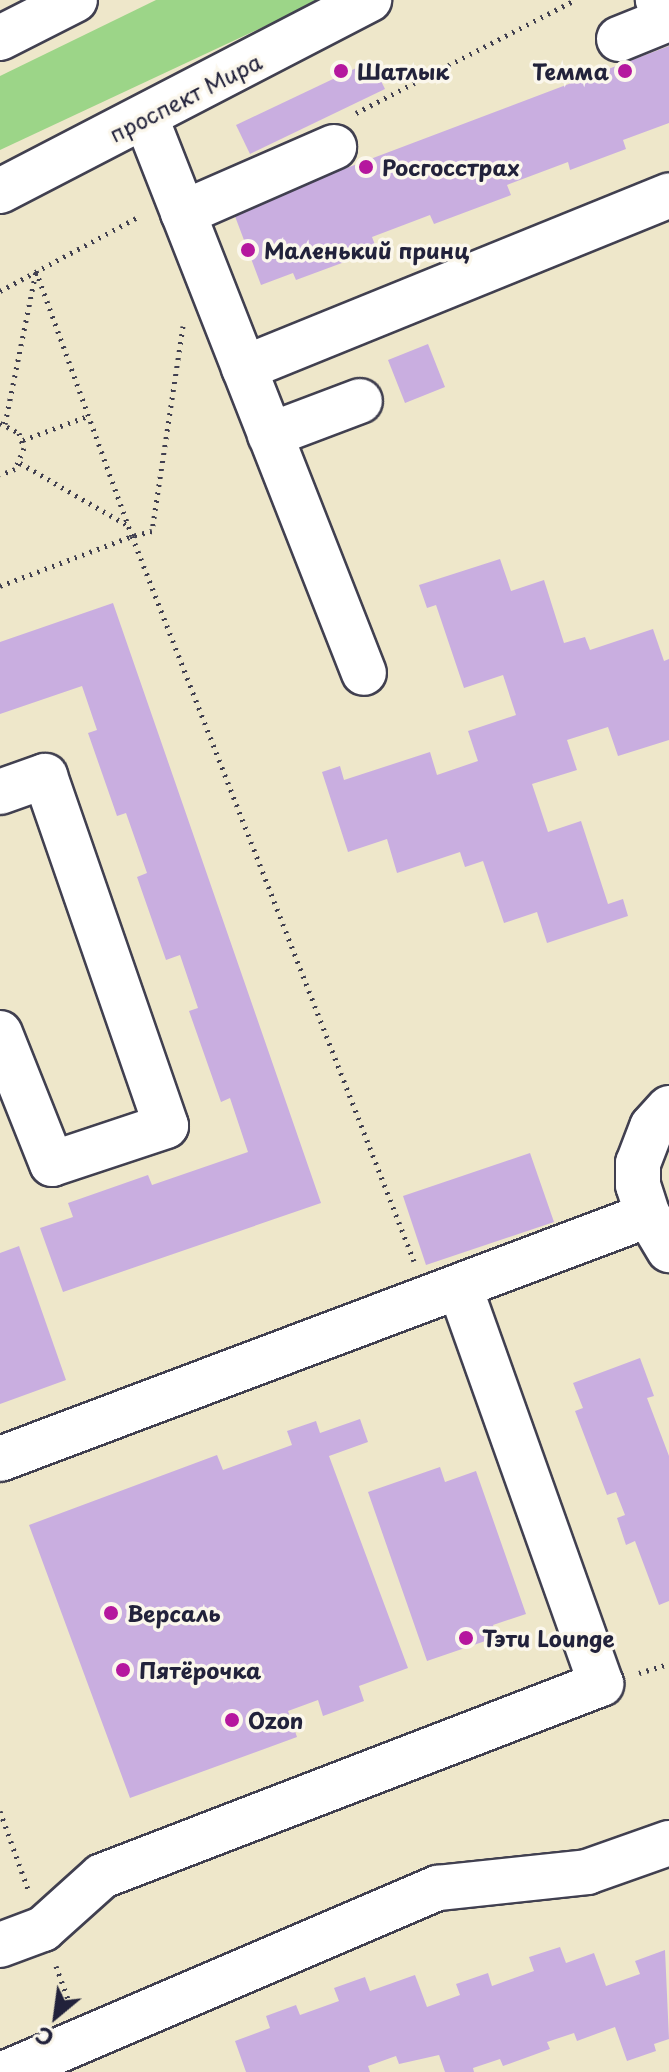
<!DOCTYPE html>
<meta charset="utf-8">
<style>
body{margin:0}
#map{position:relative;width:669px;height:2072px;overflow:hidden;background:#eee7ca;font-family:"Playpen Sans",sans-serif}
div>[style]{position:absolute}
.green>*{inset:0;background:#9cd588}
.building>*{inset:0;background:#c9aee0}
.path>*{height:5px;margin-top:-2.5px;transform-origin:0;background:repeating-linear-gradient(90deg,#414050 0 2px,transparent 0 8px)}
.roads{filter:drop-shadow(2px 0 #414050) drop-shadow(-2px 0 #414050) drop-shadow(0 2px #414050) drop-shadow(0 -2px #414050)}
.minor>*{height:44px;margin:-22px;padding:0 22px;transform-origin:22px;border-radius:22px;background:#fff}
.major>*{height:44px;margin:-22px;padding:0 22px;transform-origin:22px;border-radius:22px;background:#fff}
.dots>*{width:22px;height:22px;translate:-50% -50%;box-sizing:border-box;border:4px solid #fbf7ec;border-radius:50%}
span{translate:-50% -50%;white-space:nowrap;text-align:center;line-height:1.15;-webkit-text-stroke:7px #fbf7ec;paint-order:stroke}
.poi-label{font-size:22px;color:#22223b;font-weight:700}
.left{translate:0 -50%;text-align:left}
.right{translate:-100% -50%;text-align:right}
.street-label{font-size:22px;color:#22223b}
.north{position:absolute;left:16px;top:1976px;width:80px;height:80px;-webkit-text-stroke:6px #fbf7ec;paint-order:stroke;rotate:209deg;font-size:22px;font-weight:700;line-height:32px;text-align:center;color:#22223b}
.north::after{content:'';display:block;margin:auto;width:28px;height:36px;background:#22223b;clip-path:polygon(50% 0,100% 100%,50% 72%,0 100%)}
</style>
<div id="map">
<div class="green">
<div style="clip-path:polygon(156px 0,321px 0,0 150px,0 76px)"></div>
</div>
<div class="building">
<div style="clip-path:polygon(669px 46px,669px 123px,623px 140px,626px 149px,570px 170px,568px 162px,507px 185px,511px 195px,434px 224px,430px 215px,372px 237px,377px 250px,296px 280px,293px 273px,261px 285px,233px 211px)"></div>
<div style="clip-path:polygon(371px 61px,385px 89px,250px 154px,236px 125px)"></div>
<div style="clip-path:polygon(428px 344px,445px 387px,405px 403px,388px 360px)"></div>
<div style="clip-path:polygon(500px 559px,511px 591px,544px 580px,564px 643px,585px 637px,590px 650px,653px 629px,664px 661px,669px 659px,669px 740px,618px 756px,608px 727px,567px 740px,577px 770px,532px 784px,548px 832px,581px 821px,608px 904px,623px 899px,628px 916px,547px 943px,537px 912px,504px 923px,483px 861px,465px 867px,460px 852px,397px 873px,387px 839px,348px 852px,322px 772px,340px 766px,344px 780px,430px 752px,437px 775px,478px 761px,468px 731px,516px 715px,503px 675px,464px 688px,436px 605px,427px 608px,419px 585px)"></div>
<div style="clip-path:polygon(113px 603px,321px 1203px,63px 1292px,40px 1228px,73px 1217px,68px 1203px,148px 1175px,152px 1185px,248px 1152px,230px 1098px,221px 1102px,189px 1011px,198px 1008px,180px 955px,166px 960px,137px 877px,147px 873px,126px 813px,117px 816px,88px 733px,97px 730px,82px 686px,0 714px,0 642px)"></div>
<div style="clip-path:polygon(530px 1153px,554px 1222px,426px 1265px,403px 1196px)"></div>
<div style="clip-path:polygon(19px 1246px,66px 1380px,0 1404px,0 1253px)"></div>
<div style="clip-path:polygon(640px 1358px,654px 1396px,647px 1398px,669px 1456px,669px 1601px,659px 1605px,635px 1541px,626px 1545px,617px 1518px,625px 1515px,616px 1492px,607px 1495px,575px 1411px,583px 1408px,573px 1383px)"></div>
<div style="clip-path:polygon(360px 1419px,368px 1442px,329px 1456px,408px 1668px,359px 1686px,364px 1701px,323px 1716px,318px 1700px,288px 1711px,297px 1737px,130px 1798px,29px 1525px,217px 1455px,223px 1470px,292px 1445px,287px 1431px,316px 1421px,320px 1433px)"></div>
<div style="clip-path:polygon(440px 1467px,445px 1482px,476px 1471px,526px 1614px,493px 1625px,497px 1637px,427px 1661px,368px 1492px)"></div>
<div style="clip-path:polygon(560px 1947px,566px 1963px,594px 1953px,606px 1986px,640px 1974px,635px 1961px,665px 1950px,669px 2039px,654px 2044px,656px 2051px,627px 2061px,615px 2027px,577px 2041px,574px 2033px,547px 2042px,550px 2049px,503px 2066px,500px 2059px,473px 2068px,474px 2072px,445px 2072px,439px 2055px,399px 2064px,396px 2056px,368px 2066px,370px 2072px,246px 2072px,235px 2041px,270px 2028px,266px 2016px,296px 2005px,300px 2015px,339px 2001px,334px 1988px,365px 1977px,370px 1991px,415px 1975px,427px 2007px,460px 1995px,456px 1984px,488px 1973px,492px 1986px,534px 1971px,529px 1957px)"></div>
</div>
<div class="path">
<div style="left:356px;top:113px;width:246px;rotate:-27.3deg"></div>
<div style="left:0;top:291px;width:159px;rotate:-28.2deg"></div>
<div style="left:183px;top:326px;width:207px;rotate:98.6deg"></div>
<div style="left:152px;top:531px;width:21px;rotate:166deg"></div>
<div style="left:132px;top:536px;width:778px;rotate:68.75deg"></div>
<div style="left:0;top:423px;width:21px;rotate:28deg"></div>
<div style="left:19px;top:433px;width:16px;rotate:72deg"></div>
<div style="left:24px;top:448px;width:23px;rotate:113deg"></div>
<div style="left:15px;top:469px;width:16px;rotate:158deg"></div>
<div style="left:5px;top:424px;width:155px;rotate:-78.5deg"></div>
<div style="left:23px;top:440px;width:69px;rotate:-20.3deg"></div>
<div style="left:20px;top:463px;width:124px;rotate:30.1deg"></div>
<div style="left:0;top:586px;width:141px;rotate:-20.7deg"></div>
<div style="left:132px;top:536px;width:282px;rotate:-109.9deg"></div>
<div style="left:639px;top:1673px;width:31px;rotate:-17deg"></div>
<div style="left:0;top:1811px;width:83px;rotate:70.3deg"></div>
<div style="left:56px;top:1966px;width:38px;rotate:70deg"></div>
</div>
<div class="roads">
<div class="minor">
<div style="left:619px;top:39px;width:51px;rotate:-22deg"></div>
<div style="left:666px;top:20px;width:22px;rotate:-112deg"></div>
<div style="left:146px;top:118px;width:596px;rotate:68.56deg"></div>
<div style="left:183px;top:213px;width:165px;rotate:-23.6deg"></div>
<div style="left:244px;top:368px;width:459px;rotate:-22.1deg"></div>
<div style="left:270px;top:435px;width:96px;rotate:-20.7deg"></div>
<div style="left:0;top:792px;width:48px;rotate:-19.6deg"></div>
<div style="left:45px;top:776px;width:370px;rotate:70.9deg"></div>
<div style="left:166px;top:1126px;width:120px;rotate:161.6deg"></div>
<div style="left:52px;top:1164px;width:141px;rotate:-111.7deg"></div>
<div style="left:669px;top:1108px;width:25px;rotate:132deg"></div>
<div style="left:652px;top:1127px;width:39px;rotate:111deg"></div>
<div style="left:638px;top:1163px;width:22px;rotate:90deg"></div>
<div style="left:638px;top:1185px;width:32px;rotate:72deg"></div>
<div style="left:648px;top:1215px;width:41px;rotate:59deg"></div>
<div style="left:0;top:1459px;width:692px;rotate:-20.63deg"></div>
<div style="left:0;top:1945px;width:46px;rotate:-20.4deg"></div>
<div style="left:43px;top:1929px;width:79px;rotate:-41.9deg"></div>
<div style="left:102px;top:1876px;width:535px;rotate:-21.05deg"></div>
<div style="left:601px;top:1684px;width:421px;rotate:-109.6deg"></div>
<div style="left:8px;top:2072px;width:468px;rotate:-23.2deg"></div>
<div style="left:438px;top:1888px;width:150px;rotate:-6.1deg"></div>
<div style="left:587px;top:1872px;width:87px;rotate:-19.5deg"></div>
</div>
<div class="major">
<div style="left:0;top:38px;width:84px;rotate:-26.9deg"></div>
<div style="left:0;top:191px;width:416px;rotate:-27.4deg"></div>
</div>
</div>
<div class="dots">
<div style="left:341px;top:71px;background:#b5179e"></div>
<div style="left:625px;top:71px;background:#b5179e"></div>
<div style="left:366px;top:167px;background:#b5179e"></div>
<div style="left:248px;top:250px;background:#b5179e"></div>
<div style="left:111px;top:1613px;background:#b5179e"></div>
<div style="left:466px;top:1638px;background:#b5179e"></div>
<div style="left:123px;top:1670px;background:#b5179e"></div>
<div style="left:232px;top:1720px;background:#b5179e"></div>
</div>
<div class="poi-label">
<span class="left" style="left:357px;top:71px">Шатлык</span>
<span class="right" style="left:609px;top:71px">Темма</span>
<span class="left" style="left:382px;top:167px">Росгосстрах</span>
<span class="left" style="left:264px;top:250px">Маленький принц</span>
<span class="left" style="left:127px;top:1613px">Версаль</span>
<span class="left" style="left:482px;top:1638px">Тэти Lounge</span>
<span class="left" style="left:139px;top:1670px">Пятёрочка</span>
<span class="left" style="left:248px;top:1720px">Ozon</span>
</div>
<div class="street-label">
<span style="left:185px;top:97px;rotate:-27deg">проспект Мира</span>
</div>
<div class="north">С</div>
</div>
